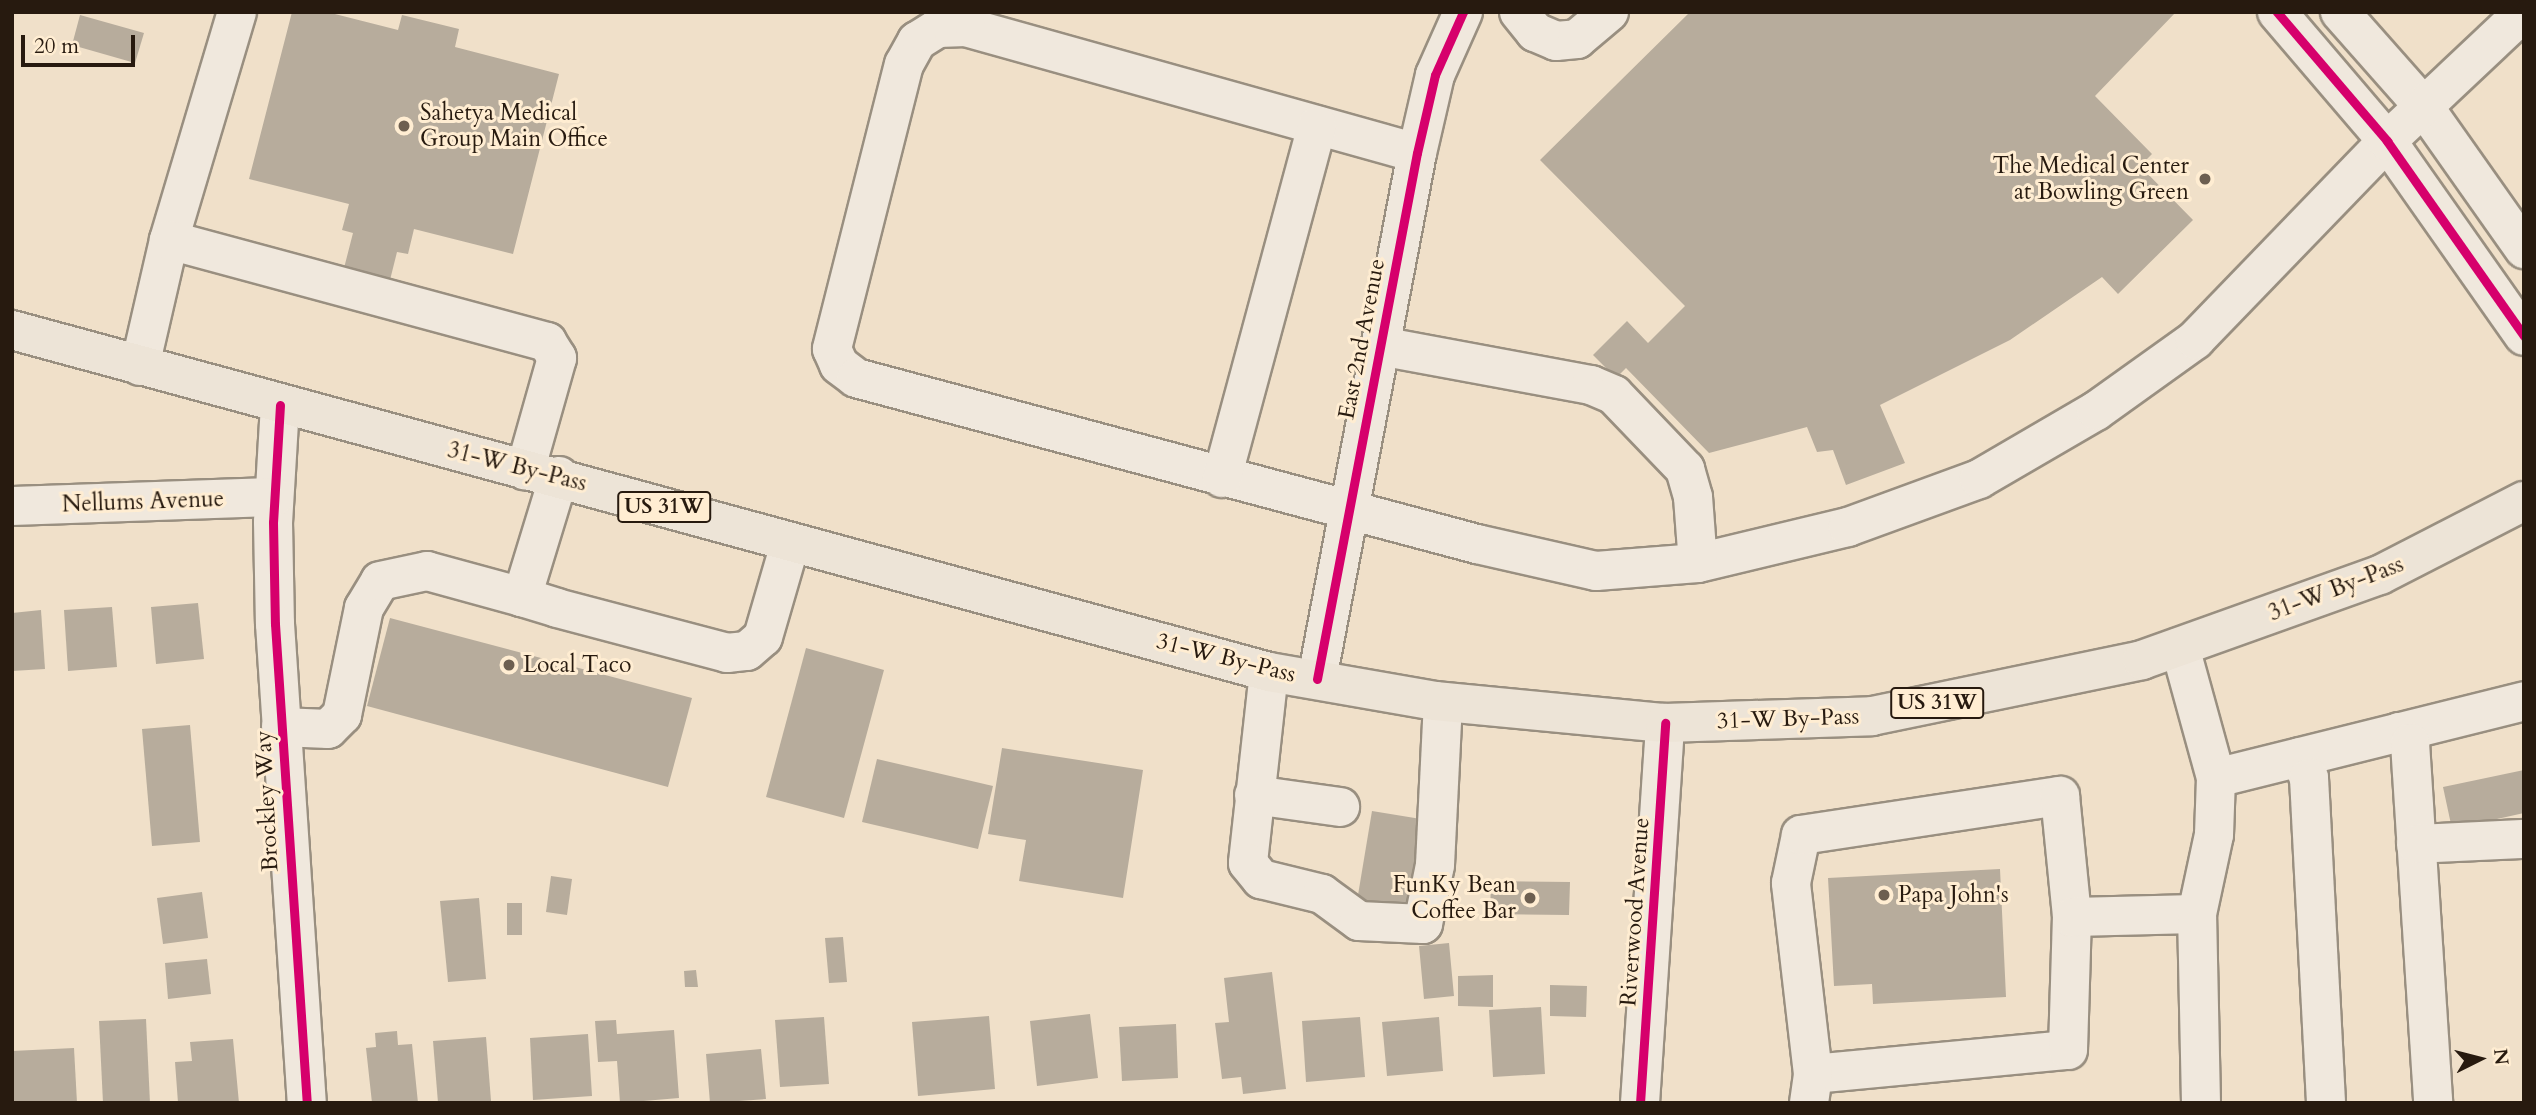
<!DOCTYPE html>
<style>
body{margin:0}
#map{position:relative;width:2536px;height:1115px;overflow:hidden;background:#f0e0c9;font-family:Cardo,serif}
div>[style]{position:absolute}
.building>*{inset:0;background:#b7ac9c}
.roads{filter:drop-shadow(2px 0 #998f80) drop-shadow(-2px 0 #998f80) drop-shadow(0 2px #998f80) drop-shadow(0 -2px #998f80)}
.minor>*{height:38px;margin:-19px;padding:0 19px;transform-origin:19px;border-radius:19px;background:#f0e8dd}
.major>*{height:38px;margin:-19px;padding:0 19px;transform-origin:19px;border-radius:19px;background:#ede4d7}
.cycleway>*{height:9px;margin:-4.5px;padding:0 4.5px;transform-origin:4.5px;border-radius:4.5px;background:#d6006c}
.dots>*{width:19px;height:19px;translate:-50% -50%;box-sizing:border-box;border:4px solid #ffedd2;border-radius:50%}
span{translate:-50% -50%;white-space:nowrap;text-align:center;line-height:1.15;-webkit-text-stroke:6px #ffedd2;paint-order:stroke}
.shield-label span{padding:2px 5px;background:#ffedd2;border:2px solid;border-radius:5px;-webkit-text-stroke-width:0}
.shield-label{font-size:21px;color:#271a0f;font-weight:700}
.poi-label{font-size:23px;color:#271a0f}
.left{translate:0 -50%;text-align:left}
.right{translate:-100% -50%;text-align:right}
.street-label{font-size:23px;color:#271a0f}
.frame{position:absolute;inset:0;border:14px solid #271a0f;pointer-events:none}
.north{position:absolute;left:2445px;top:1024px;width:70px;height:70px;-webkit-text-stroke:5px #ffedd2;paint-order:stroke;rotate:84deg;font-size:19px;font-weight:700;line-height:28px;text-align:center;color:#271a0f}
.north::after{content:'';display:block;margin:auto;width:24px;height:32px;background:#271a0f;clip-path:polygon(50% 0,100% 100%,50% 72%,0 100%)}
.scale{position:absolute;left:21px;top:35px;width:114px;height:32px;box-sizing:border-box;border:4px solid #271a0f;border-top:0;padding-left:9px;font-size:21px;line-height:24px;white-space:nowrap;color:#271a0f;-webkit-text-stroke:5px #ffedd2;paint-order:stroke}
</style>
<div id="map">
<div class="building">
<div style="clip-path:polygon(292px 12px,327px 12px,398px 30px,402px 15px,459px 29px,455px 47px,559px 74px,513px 254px,414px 229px,408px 254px,397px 252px,389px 284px,343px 272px,353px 233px,342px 230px,349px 204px,249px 179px)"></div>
<div style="clip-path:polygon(1690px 12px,2176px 12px,2095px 96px,2152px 154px,2140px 166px,2193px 220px,2118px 294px,2102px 277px,2010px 340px,1880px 405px,1905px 463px,1846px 485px,1833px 450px,1817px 452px,1807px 427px,1709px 453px,1626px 368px,1616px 378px,1593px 355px,1627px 321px,1648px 343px,1685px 306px,1540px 160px)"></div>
<div style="clip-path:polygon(80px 15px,144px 33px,135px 63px,72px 45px)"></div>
<div style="clip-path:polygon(198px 603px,204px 659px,156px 664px,151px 607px)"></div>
<div style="clip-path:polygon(112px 607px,117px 667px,68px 671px,64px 610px)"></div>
<div style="clip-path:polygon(41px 610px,45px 669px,12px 671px,12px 613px)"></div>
<div style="clip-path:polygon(390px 618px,692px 698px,668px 787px,367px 706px)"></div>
<div style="clip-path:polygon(806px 648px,884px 670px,844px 818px,766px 797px)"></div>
<div style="clip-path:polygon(190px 725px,200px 842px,152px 846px,142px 729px)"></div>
<div style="clip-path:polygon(1002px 748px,1143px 770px,1123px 898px,1019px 881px,1026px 840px,988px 834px)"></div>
<div style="clip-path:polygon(877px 759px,993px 786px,978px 849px,862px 822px)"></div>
<div style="clip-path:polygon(2524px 770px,2524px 813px,2452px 829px,2443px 787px)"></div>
<div style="clip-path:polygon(1372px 811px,1427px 820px,1411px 916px,1356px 907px)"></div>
<div style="clip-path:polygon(2000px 869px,2006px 997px,1873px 1004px,1872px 984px,1834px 986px,1828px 878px)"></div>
<div style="clip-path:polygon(551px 876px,572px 879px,567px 915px,546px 912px)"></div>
<div style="clip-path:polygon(1491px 881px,1570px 882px,1569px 915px,1490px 914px)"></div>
<div style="clip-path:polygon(202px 892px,208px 938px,163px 944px,157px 898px)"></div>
<div style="clip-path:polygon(479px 898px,486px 979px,448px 982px,440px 901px)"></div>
<div style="clip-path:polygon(507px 903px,522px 903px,522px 935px,507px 935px)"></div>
<div style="clip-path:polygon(843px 937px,847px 982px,829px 983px,825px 938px)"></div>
<div style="clip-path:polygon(1449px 943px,1454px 996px,1424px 999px,1419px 946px)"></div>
<div style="clip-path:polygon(207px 959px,211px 994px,168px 999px,165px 963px)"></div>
<div style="clip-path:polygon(696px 970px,698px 987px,685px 987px,684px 971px)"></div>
<div style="clip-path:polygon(1272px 972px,1286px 1089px,1243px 1094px,1241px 1077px,1222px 1079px,1215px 1023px,1229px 1022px,1224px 978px)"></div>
<div style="clip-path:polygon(1493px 975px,1493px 1007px,1458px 1006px,1458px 976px)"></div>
<div style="clip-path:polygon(1550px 985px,1587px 986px,1586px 1017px,1550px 1016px)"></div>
<div style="clip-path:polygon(1541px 1007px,1545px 1074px,1493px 1077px,1489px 1010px)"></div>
<div style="clip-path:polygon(1090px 1014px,1098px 1078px,1037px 1086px,1030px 1021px)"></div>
<div style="clip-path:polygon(989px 1016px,995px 1089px,918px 1096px,912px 1022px)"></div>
<div style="clip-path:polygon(824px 1017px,829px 1084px,780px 1087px,775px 1020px)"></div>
<div style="clip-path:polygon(1360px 1017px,1365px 1077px,1306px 1082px,1302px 1021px)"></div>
<div style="clip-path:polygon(1439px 1017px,1443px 1071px,1387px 1076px,1382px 1022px)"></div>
<div style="clip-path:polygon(146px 1019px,150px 1103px,103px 1103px,99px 1021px)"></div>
<div style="clip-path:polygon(616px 1020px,617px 1034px,674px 1030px,679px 1098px,620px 1103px,617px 1061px,598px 1062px,595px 1021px)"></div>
<div style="clip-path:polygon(1176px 1024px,1178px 1078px,1122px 1081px,1119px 1027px)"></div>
<div style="clip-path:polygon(397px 1031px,398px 1045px,412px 1044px,418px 1103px,372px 1103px,366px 1048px,376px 1047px,375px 1033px)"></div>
<div style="clip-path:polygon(588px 1034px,592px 1096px,533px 1100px,530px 1038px)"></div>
<div style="clip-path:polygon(486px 1037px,491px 1101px,438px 1103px,433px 1041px)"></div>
<div style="clip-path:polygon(233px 1039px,239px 1103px,178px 1103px,175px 1062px,192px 1061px,190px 1042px)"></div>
<div style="clip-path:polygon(74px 1048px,77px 1103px,12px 1103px,12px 1051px)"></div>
<div style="clip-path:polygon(761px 1049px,766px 1099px,710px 1103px,706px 1054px)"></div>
</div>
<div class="roads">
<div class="minor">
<div style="left:1519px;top:12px;width:26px;rotate:51deg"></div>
<div style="left:1535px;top:32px;width:23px;rotate:23deg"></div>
<div style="left:1556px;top:41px;width:21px;rotate:-5deg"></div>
<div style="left:1577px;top:39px;width:42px;rotate:-40.2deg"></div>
<div style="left:2277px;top:12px;width:170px;rotate:49.5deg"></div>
<div style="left:2387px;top:141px;width:238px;rotate:54.9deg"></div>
<div style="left:2340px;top:12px;width:127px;rotate:48.5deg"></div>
<div style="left:2424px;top:107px;width:174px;rotate:54.8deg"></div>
<div style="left:1417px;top:153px;width:468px;rotate:-164.4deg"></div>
<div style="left:966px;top:27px;width:28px;rotate:178deg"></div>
<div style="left:938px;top:28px;width:25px;rotate:148deg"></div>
<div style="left:917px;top:41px;width:26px;rotate:119deg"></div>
<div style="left:904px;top:64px;width:294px;rotate:104.2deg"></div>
<div style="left:832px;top:349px;width:17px;rotate:66deg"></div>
<div style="left:839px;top:365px;width:21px;rotate:37deg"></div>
<div style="left:856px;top:378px;width:643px;rotate:14.97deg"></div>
<div style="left:1477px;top:544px;width:122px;rotate:12.8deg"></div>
<div style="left:1596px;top:571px;width:102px;rotate:-4.5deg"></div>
<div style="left:1698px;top:563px;width:154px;rotate:-13.5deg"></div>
<div style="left:1848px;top:527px;width:140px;rotate:-20.1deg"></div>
<div style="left:1979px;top:479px;width:135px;rotate:-30.2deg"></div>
<div style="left:2096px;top:411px;width:122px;rotate:-35.6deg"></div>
<div style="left:2195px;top:340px;width:277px;rotate:-46deg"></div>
<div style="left:2387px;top:141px;width:188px;rotate:-43.3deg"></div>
<div style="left:169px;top:240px;width:238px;rotate:-73.4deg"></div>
<div style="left:1380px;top:346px;width:215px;rotate:10.5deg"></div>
<div style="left:1591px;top:385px;width:25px;rotate:23deg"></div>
<div style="left:1614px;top:395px;width:103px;rotate:46.2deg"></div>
<div style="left:1685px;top:469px;width:29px;rotate:74deg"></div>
<div style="left:1693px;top:497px;width:66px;rotate:85.7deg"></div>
<div style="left:140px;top:366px;width:129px;rotate:-77deg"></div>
<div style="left:169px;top:240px;width:392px;rotate:15.1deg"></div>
<div style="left:547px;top:342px;width:19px;rotate:58deg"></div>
<div style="left:557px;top:358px;width:117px;rotate:105.8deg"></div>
<div style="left:280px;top:405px;width:117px;rotate:93.4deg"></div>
<div style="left:273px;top:522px;width:102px;rotate:88.9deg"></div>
<div style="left:275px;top:624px;width:480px;rotate:86.2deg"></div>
<div style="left:559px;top:476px;width:127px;rotate:107deg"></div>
<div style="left:522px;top:597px;width:37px;rotate:17deg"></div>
<div style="left:557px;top:608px;width:176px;rotate:14.8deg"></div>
<div style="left:727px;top:653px;width:20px;rotate:-6deg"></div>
<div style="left:747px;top:651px;width:21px;rotate:-41deg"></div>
<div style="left:763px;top:637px;width:97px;rotate:-73.8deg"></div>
<div style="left:1222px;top:478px;width:365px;rotate:-74.9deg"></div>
<div style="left:12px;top:506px;width:262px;rotate:-2deg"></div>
<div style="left:2180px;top:647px;width:136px;rotate:74.6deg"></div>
<div style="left:2216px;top:778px;width:317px;rotate:-14deg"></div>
<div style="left:1269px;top:672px;width:192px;rotate:96.3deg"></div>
<div style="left:1248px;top:863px;width:21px;rotate:51deg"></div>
<div style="left:1261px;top:879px;width:63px;rotate:13.8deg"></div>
<div style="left:1322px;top:894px;width:46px;rotate:36.1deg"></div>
<div style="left:1359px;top:921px;width:64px;rotate:2.7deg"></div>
<div style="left:1423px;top:924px;width:60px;rotate:-78.5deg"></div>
<div style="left:1435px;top:865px;width:163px;rotate:-87.2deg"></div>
<div style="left:1317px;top:679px;width:535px;rotate:-79.24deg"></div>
<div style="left:1417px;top:153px;width:80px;rotate:-77deg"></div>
<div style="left:1435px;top:75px;width:69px;rotate:-66deg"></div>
<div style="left:281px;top:727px;width:47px;rotate:2.4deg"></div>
<div style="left:328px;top:729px;width:20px;rotate:-45deg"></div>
<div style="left:342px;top:715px;width:109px;rotate:-78.4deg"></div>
<div style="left:364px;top:608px;width:31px;rotate:-59deg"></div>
<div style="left:380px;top:581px;width:48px;rotate:-12deg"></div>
<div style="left:427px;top:571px;width:98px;rotate:15.3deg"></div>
<div style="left:2399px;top:732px;width:16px;rotate:45deg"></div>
<div style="left:2410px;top:743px;width:361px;rotate:86.3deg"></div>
<div style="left:2300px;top:757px;width:23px;rotate:67deg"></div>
<div style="left:2309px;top:778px;width:325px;rotate:87deg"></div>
<div style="left:1254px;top:795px;width:87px;rotate:7.9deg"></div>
<div style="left:2416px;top:844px;width:108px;rotate:-2.7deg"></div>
<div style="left:1813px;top:1074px;width:256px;rotate:-5.4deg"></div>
<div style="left:2068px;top:1050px;width:133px;rotate:-88.3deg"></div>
<div style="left:1640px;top:1103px;width:381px;rotate:-86.2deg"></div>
<div style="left:1809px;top:1103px;width:29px;rotate:-82deg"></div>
<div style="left:1813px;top:1074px;width:192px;rotate:-96.6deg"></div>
<div style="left:1791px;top:883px;width:49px;rotate:-78.2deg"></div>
<div style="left:1801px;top:835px;width:262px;rotate:-8.6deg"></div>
<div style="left:2060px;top:796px;width:122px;rotate:84.3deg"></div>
<div style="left:2072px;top:917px;width:125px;rotate:-1.4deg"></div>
<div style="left:2201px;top:1103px;width:189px;rotate:-91.2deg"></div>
<div style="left:2197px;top:914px;width:81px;rotate:-77.9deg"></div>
<div style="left:2214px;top:835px;width:57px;rotate:-88deg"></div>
</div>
<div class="major">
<div style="left:12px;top:330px;width:1303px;rotate:15.22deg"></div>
<div style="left:1269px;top:672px;width:169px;rotate:9.9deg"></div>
<div style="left:1435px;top:701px;width:231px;rotate:5.5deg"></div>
<div style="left:1665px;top:723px;width:207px;rotate:-1.9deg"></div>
<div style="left:1872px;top:716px;width:276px;rotate:-11.7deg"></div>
<div style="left:2142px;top:660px;width:253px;rotate:-19.7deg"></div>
<div style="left:2380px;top:575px;width:162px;rotate:-27.2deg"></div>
</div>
</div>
<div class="cycleway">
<div style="left:2277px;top:12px;width:170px;rotate:49.5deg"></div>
<div style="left:2387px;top:141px;width:238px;rotate:54.9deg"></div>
<div style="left:280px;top:405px;width:117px;rotate:93.4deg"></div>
<div style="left:273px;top:522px;width:102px;rotate:88.9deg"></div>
<div style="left:275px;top:624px;width:480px;rotate:86.2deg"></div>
<div style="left:1317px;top:679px;width:535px;rotate:-79.24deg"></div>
<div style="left:1417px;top:153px;width:80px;rotate:-77deg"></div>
<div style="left:1435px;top:75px;width:69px;rotate:-66deg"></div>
<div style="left:1640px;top:1103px;width:381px;rotate:-86.2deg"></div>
</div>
<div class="dots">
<div style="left:404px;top:126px;background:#6d5f50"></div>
<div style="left:2205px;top:179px;background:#6d5f50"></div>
<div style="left:509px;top:665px;background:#6d5f50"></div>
<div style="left:1884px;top:895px;background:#6d5f50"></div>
<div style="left:1530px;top:898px;background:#6d5f50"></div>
</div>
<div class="shield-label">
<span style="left:664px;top:507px">US 31W</span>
<span style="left:1937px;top:703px">US 31W</span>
</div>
<div class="poi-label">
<span class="left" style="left:420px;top:126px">Sahetya Medical<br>Group Main Office</span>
<span class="right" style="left:2189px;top:179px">The Medical Center<br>at Bowling Green</span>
<span class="left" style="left:523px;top:665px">Local Taco</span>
<span class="right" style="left:1516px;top:898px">FunKy Bean<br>Coffee Bar</span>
<span class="left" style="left:1898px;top:895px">Papa John's</span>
</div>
<div class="street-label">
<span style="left:1362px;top:339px;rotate:-79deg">East 2nd Avenue</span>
<span style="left:517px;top:467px;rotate:14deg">31-W By-Pass</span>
<span style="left:143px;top:502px;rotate:-2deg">Nellums Avenue</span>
<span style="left:2336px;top:589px;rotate:-21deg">31-W By-Pass</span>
<span style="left:1226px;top:658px;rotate:14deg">31-W By-Pass</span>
<span style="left:1788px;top:719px;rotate:-2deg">31-W By-Pass</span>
<span style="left:267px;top:801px;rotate:-93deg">Brockley Way</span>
<span style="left:1635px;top:912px;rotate:-86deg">Riverwood Avenue</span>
</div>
<div class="frame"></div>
<div class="north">N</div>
<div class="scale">20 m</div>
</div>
